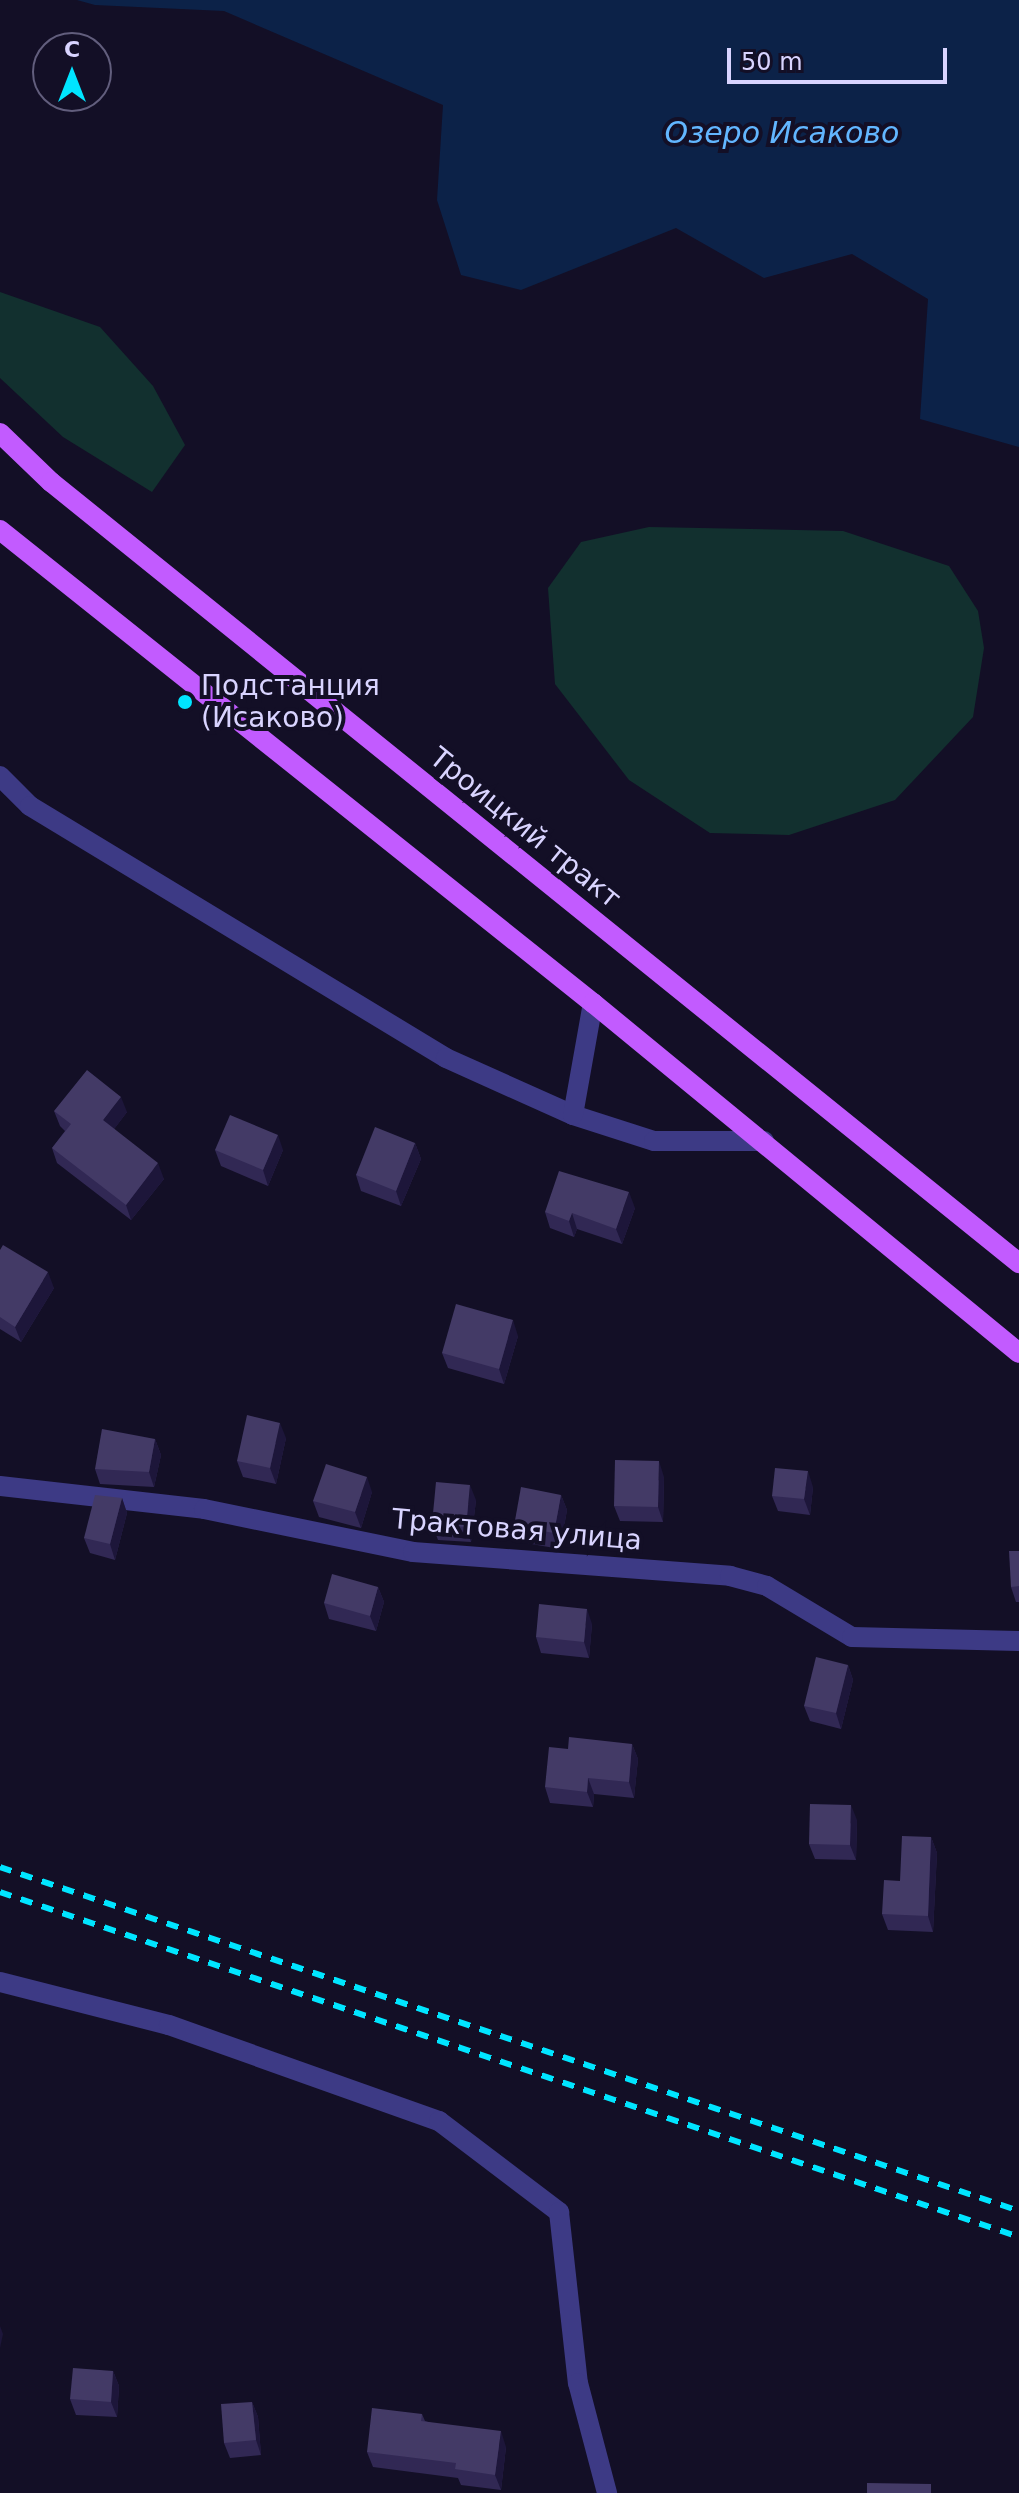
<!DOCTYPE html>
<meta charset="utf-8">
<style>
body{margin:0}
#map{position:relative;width:1019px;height:2493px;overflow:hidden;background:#130f26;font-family:"DejaVu Sans",sans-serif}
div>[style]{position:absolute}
.green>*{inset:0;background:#12302f}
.water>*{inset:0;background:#0c2248}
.minor>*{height:20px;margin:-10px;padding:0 10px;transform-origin:10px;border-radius:10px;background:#3d3a85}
.major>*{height:20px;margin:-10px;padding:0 10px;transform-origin:10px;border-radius:10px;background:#c25bff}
.rail>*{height:6px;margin-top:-3px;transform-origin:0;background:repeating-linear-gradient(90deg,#00e5ff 0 12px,transparent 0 22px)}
.wall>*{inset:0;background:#312854}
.shaded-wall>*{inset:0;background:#1d163a}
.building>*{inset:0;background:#433a66}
.dots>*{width:22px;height:22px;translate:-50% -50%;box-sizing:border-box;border:4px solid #130f26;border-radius:50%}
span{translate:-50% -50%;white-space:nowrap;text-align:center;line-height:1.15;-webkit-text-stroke:8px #130f26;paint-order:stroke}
.poi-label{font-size:28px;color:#d9d4ff}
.left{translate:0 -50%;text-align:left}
.street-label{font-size:28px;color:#d9d4ff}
.water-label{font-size:30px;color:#62b6ff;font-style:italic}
.north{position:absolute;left:32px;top:32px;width:80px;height:80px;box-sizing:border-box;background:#130f26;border:2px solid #625e7d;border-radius:50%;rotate:0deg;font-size:22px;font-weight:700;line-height:32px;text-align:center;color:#d9d4ff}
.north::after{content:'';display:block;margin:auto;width:28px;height:36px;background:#00e5ff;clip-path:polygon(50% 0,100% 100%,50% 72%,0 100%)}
.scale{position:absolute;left:727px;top:48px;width:220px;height:36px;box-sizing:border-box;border:4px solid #d9d4ff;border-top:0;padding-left:10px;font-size:24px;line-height:28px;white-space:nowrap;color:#d9d4ff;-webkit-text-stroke:6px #130f26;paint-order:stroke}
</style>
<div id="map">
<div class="green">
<div style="clip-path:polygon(0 292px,100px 327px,153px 386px,185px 445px,152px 492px,63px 437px,0 378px)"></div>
<div style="clip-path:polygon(649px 527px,843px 531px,949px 566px,978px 611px,984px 648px,973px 717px,895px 800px,789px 835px,710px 833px,629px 780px,555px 684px,548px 588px,581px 542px)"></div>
</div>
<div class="water">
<div style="clip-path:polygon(77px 0,1019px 0,1019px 447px,920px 419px,928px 299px,852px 254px,764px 278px,676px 228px,521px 290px,461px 275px,437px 200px,443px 105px,224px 11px,95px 5px)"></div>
</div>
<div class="minor">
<div style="left:0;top:776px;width:42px;rotate:45deg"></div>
<div style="left:30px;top:806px;width:486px;rotate:31.2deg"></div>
<div style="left:446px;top:1058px;width:139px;rotate:24.2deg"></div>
<div style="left:573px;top:1115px;width:85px;rotate:17.8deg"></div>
<div style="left:654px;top:1141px;width:110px"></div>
<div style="left:573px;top:1115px;width:114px;rotate:-79.9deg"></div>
<div style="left:0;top:1486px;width:205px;rotate:6.4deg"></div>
<div style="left:204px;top:1509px;width:213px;rotate:11.6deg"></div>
<div style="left:413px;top:1552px;width:318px;rotate:4.3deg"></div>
<div style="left:730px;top:1576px;width:38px;rotate:15deg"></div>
<div style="left:767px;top:1586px;width:99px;rotate:31deg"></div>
<div style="left:852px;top:1637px;width:167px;rotate:1.4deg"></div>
<div style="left:0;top:1982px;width:174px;rotate:14.3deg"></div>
<div style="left:169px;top:2025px;width:287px;rotate:19.6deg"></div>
<div style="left:439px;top:2121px;width:151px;rotate:37.2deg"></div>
<div style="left:559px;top:2212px;width:172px;rotate:83.7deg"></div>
<div style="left:578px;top:2383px;width:114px;rotate:75.2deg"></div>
</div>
<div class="major">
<div style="left:0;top:433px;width:71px;rotate:43.9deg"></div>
<div style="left:51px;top:482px;width:1244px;rotate:38.9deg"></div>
<div style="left:0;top:530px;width:759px;rotate:38.58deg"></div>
<div style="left:593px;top:1003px;width:551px;rotate:39.41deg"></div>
</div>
<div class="rail">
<div style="left:0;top:1867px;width:1075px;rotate:18.65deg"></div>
<div style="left:0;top:1892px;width:1076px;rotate:18.7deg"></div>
</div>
<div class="wall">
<div style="clip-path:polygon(54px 1111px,127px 1112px,114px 1129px,164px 1179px,131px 1220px,57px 1163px,52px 1148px,65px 1131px,60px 1126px)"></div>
<div style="clip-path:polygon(415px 1143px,421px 1159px,401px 1206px,361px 1191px,356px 1175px)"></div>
<div style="clip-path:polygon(215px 1150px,283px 1150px,268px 1186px,221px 1166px)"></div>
<div style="clip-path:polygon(635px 1208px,622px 1244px,577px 1229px,574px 1237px,550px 1228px,545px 1212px)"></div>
<div style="clip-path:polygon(0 1250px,54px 1288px,21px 1342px,0 1329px)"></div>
<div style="clip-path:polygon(518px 1336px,504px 1384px,448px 1368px,442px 1353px)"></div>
<div style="clip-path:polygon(286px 1438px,276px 1484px,243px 1477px,237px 1461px)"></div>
<div style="clip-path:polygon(155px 1439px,161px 1455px,154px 1487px,100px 1484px,95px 1469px)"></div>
<div style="clip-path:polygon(664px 1477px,663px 1522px,620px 1521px,614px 1506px)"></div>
<div style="clip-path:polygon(813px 1487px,810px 1515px,778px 1511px,772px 1496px)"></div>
<div style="clip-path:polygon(372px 1492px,361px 1528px,319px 1517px,313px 1501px)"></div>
<div style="clip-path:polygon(561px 1495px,567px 1510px,560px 1549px,520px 1542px,514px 1526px)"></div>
<div style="clip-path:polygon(122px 1498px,127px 1513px,115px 1560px,90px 1553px,84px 1538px)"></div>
<div style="clip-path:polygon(476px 1500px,471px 1542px,438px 1540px,432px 1524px)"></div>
<div style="clip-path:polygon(1019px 1551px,1019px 1602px,1016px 1602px,1011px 1587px)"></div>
<div style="clip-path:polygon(378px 1587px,384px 1602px,376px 1631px,329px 1619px,324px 1603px)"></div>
<div style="clip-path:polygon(592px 1624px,589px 1658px,541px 1653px,536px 1637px)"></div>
<div style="clip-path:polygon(848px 1665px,853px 1680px,841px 1729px,810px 1721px,804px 1706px)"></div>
<div style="clip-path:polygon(632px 1744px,638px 1759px,634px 1798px,594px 1794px,593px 1807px,550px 1803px,545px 1787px,568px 1749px)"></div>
<div style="clip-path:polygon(857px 1820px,856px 1860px,815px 1859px,809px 1844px)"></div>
<div style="clip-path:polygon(931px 1837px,937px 1853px,933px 1932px,888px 1930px,882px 1914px,900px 1881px)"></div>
<div style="clip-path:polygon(113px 2371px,119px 2386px,117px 2417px,76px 2415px,70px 2399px)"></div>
<div style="clip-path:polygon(252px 2402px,258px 2417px,261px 2455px,230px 2458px,224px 2443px)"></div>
<div style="clip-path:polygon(422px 2414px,425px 2421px,506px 2447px,501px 2490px,461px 2485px,458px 2478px,373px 2467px,367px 2452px)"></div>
</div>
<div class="shaded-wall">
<div style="clip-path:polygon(121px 1097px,127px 1112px,109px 1136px,103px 1120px)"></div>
<div style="clip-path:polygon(278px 1135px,283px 1150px,268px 1186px,263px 1170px)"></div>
<div style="clip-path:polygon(415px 1143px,421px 1159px,401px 1206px,396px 1191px)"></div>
<div style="clip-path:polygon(158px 1163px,164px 1179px,131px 1220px,126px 1205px)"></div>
<div style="clip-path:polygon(629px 1192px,635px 1208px,622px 1244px,616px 1229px)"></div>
<div style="clip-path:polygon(572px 1213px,577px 1229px,574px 1237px,569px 1221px)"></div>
<div style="clip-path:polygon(48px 1272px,54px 1288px,21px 1342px,15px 1327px)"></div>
<div style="clip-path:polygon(513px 1320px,518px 1336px,504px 1384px,499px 1369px)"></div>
<div style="clip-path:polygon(280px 1423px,286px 1438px,276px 1484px,270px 1468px)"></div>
<div style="clip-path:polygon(155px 1439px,161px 1455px,154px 1487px,149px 1472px)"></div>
<div style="clip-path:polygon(659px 1461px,664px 1477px,663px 1522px,658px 1507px)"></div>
<div style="clip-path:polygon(808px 1471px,813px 1487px,810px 1515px,804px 1499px)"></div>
<div style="clip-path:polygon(367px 1477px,372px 1492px,361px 1528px,355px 1512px)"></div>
<div style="clip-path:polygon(470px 1485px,476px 1500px,471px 1542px,466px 1527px)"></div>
<div style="clip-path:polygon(561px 1495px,567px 1510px,560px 1549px,554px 1533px)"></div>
<div style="clip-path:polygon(122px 1498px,127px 1513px,115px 1560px,110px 1544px)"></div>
<div style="clip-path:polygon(378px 1587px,384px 1602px,376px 1631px,370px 1616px)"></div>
<div style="clip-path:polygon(587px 1609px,592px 1624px,589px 1658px,584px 1642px)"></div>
<div style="clip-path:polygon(848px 1665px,853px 1680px,841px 1729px,836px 1713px)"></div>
<div style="clip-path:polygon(632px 1744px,638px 1759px,634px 1798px,629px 1782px)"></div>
<div style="clip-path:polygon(588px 1778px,594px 1794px,593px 1807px,587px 1792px)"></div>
<div style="clip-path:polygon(851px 1805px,857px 1820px,856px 1860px,850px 1845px)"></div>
<div style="clip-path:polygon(931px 1837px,937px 1853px,933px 1932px,928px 1916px)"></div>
<div style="clip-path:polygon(0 2326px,3px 2334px,0 2348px)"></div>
<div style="clip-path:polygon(113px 2371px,119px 2386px,117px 2417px,111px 2402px)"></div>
<div style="clip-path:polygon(252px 2402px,258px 2417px,261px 2455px,256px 2440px)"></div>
<div style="clip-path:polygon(501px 2431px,506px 2447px,501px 2490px,495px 2475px)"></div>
</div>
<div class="building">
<div style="clip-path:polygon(87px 1070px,121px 1097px,103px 1120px,158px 1163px,126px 1205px,52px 1148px,71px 1124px,54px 1111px)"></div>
<div style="clip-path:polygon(230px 1115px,278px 1135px,263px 1170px,215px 1150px)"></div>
<div style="clip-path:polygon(375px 1127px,415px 1143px,396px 1191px,356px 1175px)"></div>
<div style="clip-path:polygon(559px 1171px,629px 1192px,616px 1229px,572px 1213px,569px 1221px,545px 1212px)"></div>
<div style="clip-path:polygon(3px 1245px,48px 1272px,15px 1327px,0 1317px,0 1250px)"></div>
<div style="clip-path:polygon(456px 1304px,513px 1320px,499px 1369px,442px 1353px)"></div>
<div style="clip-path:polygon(247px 1415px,280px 1423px,270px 1468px,237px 1461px)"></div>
<div style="clip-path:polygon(102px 1429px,155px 1439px,149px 1472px,95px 1469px)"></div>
<div style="clip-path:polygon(615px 1460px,659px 1461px,658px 1507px,614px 1506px)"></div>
<div style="clip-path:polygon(326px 1464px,367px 1477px,355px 1512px,313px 1501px)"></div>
<div style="clip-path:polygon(775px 1468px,808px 1471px,804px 1499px,772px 1496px)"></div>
<div style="clip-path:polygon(436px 1482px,470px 1485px,466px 1527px,432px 1524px)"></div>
<div style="clip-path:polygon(521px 1487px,561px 1495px,554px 1533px,514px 1526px)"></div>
<div style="clip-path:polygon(95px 1495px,122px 1498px,110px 1544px,84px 1538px)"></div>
<div style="clip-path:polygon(1009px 1551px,1019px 1551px,1019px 1586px,1011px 1587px)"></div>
<div style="clip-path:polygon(332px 1574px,378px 1587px,370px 1616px,324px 1603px)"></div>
<div style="clip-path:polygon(539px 1604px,587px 1609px,584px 1642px,536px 1637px)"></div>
<div style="clip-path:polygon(816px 1657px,848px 1665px,836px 1713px,804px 1706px)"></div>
<div style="clip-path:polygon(569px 1737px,632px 1744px,629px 1782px,588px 1778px,587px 1792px,545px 1787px,549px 1747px,568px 1749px)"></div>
<div style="clip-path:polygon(810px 1804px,851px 1805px,850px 1845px,809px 1844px)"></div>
<div style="clip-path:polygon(902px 1836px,931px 1837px,928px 1916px,882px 1914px,884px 1880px,900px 1881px)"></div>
<div style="clip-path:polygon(73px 2368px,113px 2371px,111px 2402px,70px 2399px)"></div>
<div style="clip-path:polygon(252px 2402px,256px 2440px,224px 2443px,221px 2404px)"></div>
<div style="clip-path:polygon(372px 2408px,422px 2414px,421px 2421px,501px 2431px,495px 2475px,455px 2469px,456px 2463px,367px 2452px)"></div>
<div style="clip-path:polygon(867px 2483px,931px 2484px,931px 2493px,867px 2493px)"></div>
</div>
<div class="dots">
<div style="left:185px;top:702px;background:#00e5ff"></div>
</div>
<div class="poi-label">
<span class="left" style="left:201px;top:702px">Подстанция<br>(Исаково)</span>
</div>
<div class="street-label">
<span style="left:525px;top:828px;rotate:39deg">Троицкий тракт</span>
<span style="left:517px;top:1530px;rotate:5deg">Трактовая улица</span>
</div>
<div class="water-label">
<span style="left:782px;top:133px">Озеро Исаково</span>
</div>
<div class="north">С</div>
<div class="scale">50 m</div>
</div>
